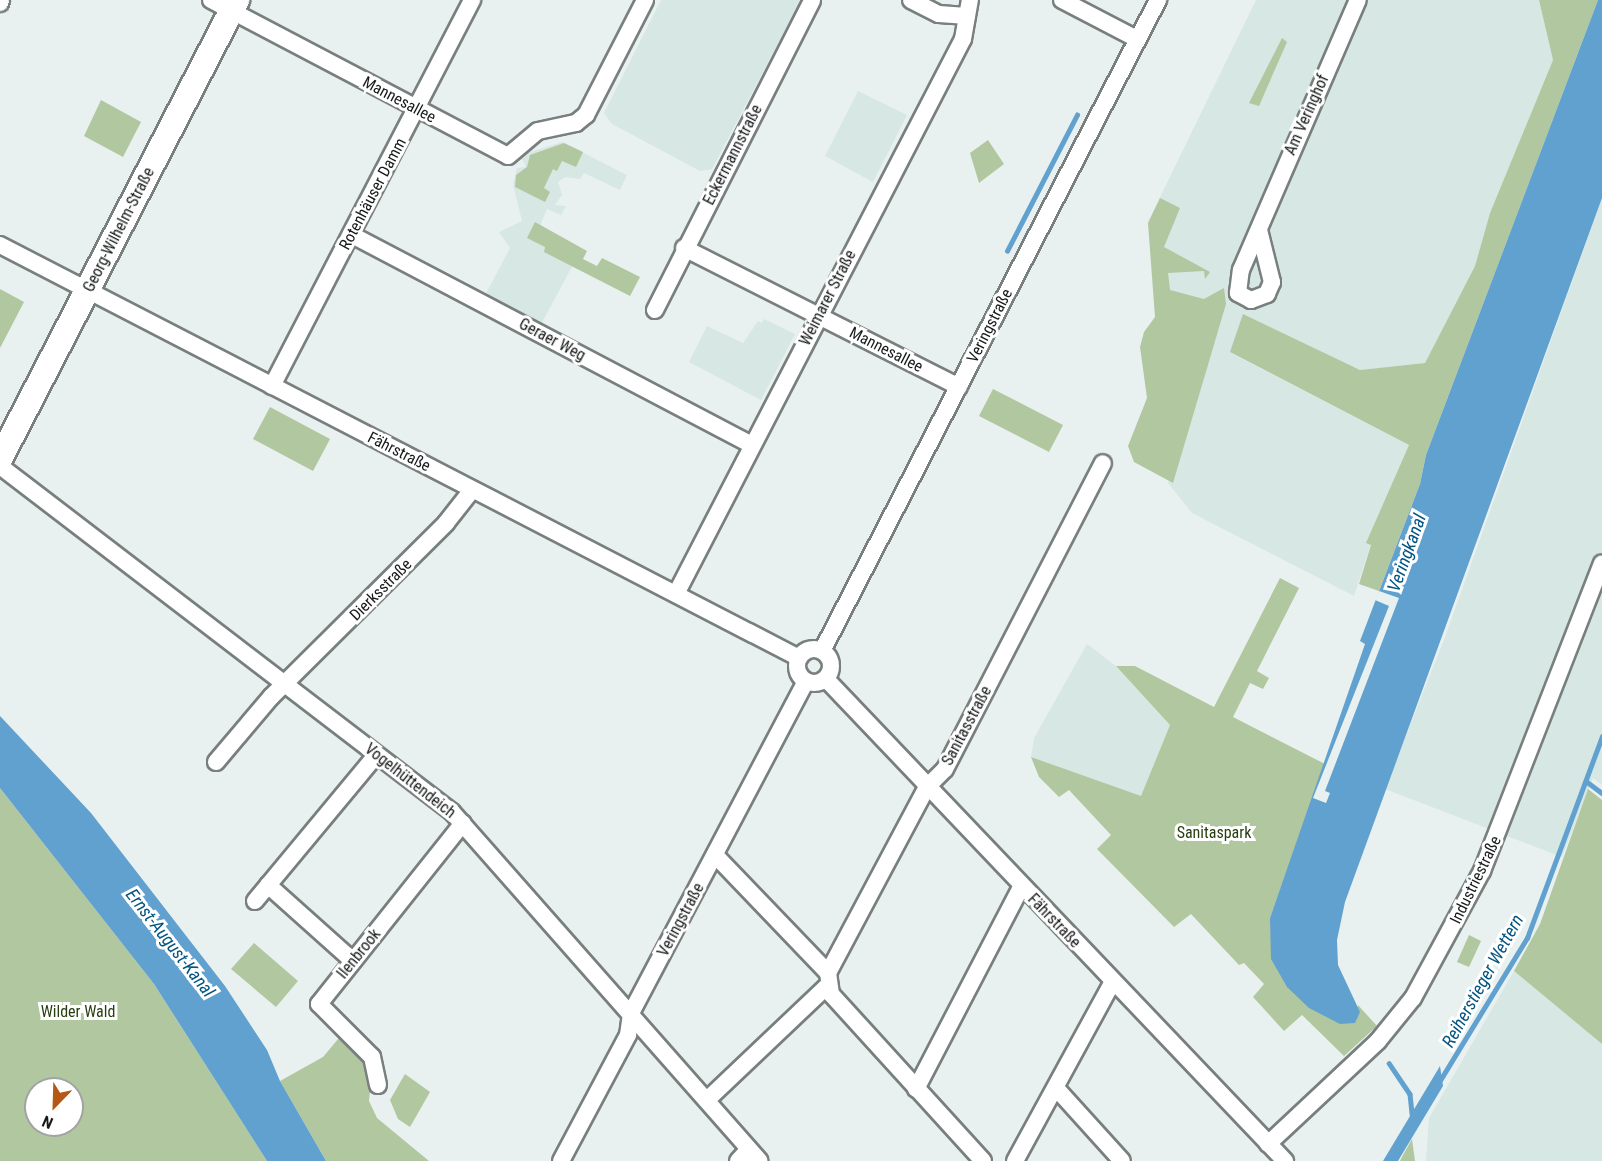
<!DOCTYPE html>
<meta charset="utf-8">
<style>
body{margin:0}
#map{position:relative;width:1602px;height:1161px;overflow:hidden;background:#e9f1f0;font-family:"Roboto Condensed",sans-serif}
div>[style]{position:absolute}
.built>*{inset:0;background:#d6e7e4}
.green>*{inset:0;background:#b1c79f}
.water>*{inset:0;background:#61a1cf}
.pier>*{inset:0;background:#e9f1f0}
.stream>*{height:4.5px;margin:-2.25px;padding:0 2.25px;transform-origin:2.25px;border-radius:2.25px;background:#61a1cf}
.roads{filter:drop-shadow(2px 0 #787f7e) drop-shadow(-2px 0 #787f7e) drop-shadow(0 2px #787f7e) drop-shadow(0 -2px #787f7e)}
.street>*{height:16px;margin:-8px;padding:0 8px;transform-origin:8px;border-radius:8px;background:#fff}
.street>.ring{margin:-8px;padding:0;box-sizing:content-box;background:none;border:16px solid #fff;border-radius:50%}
.secondary>*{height:24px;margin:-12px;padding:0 12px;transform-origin:12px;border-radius:12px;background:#fff}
span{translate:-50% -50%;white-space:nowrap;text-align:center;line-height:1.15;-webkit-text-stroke:6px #fff;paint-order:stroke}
.street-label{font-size:16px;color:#171919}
.park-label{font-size:16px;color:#283e10}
.water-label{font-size:18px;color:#025481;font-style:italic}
.north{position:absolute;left:24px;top:1077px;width:60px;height:60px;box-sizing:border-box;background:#fff;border:2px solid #a2a3a3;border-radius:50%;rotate:203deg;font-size:16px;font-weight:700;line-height:24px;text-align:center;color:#171919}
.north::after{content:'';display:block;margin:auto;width:21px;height:27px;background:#b75714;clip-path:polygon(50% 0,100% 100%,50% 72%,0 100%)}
</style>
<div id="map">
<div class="built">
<div style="clip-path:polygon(661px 0,801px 0,712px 169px,700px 171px,612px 124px,604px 113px)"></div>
<div style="clip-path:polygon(1256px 0,1539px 0,1553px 60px,1490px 213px,1475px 266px,1425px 363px,1360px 370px,1243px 315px,1231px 353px,1409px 445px,1367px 542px,1371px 544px,1354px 596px,1192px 513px,1168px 483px,1221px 303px,1154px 288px,1148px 222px)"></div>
<div style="clip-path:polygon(858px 91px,907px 115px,873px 182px,825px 156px)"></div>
<div style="clip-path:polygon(562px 142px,627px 175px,620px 190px,584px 173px,580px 179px,565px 177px,558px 182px,562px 195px,555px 205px,566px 206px,561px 215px,547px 209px,539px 228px,581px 250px,538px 330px,482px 301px,510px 248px,499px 232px,522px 221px,513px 185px,517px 168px,526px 167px,522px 159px,530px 152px)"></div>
<div style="clip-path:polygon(1602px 198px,1602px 785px,1593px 778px,1562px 857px,1385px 789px,1445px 637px)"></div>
<div style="clip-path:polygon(764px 319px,795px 334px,761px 400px,689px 362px,707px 326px,743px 343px,758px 321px,762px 323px)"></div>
<div style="clip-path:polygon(1087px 644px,1116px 666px,1170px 725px,1141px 797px,1031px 757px,1034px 738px)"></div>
<div style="clip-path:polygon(1514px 971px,1602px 1044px,1602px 1161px,1426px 1161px,1429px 1118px)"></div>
</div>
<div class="green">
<div style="clip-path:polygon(1539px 0,1598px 0,1426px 455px,1420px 484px,1379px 591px,1359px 584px,1371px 545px,1366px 543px,1409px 445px,1230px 352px,1243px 314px,1360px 370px,1425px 363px,1475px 266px,1490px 213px,1553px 60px)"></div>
<div style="clip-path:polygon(1282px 38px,1287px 42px,1259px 106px,1249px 103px)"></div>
<div style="clip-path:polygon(101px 100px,141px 122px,123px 157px,84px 136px)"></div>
<div style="clip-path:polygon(988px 140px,1004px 164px,979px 183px,970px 153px)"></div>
<div style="clip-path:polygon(564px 143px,583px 152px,576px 167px,562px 161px,557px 171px,553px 169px,544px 188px,550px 192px,545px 202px,515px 187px,516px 175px,527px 167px,530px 155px)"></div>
<div style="clip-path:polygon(1160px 198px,1180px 208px,1164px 247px,1210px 272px,1205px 279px,1204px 271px,1168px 273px,1170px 290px,1204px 299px,1224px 288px,1226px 304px,1173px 483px,1134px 462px,1128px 446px,1147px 398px,1140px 347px,1144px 332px,1155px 317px,1148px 223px)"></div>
<div style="clip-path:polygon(535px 222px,587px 251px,583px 259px,597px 266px,602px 258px,640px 277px,630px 296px,544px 252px,545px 247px,527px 238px)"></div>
<div style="clip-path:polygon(0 289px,24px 302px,0 348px)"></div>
<div style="clip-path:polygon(993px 389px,1063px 425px,1049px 452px,979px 416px)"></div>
<div style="clip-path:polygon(270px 407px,330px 439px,313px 471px,253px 439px)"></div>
<div style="clip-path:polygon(1280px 578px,1299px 588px,1257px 671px,1269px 678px,1263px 689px,1250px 683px,1233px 717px,1325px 764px,1270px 918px,1355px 1023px,1358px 1005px,1377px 1026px,1344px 1056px,1302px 1015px,1284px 1031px,1253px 997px,1264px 984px,1244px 963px,1239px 965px,1191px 914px,1174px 927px,1097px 849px,1111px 835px,1069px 790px,1059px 797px,1039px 777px,1031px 757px,1141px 796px,1170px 725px,1116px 666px,1135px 666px,1214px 707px)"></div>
<div style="clip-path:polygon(evenodd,0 788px,154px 984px,267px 1161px,0 1161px,0 788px,36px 1089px,72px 1089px,72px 1125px,36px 1125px,36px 1089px)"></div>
<div style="clip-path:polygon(1588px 789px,1602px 800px,1602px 1044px,1514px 971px,1540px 924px)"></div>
<div style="clip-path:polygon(1469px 935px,1481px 941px,1469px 967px,1457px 962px)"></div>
<div style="clip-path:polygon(254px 943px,298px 981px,276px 1007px,231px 969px)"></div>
<div style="clip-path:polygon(349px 1026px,374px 1051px,369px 1101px,377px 1118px,429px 1161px,326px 1161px,280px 1081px,323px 1057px)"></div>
<div style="clip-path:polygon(405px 1074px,430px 1092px,410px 1127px,398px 1119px,390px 1100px)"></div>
<div style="clip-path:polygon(1412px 1139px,1415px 1161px,1400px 1161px,1403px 1155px)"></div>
</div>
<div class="water">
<div style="clip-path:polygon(1598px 0,1602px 0,1602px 198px,1345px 902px,1337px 940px,1338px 965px,1360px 1012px,1355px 1023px,1340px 1024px,1309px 1008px,1287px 987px,1271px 959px,1270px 918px,1365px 644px,1360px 641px,1420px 484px,1426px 455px)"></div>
<div style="clip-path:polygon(0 716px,91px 813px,225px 986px,267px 1050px,280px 1081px,326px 1161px,267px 1161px,154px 984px,0 788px)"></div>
<div style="clip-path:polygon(1440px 1066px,1443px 1086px,1398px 1161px,1383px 1161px)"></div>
</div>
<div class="pier">
<div style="clip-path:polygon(1379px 591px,1399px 598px,1325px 791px,1330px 793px,1326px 803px,1313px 798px,1389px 606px,1375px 600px)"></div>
</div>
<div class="stream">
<div style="left:1007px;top:251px;width:153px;rotate:-62.8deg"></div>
<div style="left:1586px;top:781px;width:20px;rotate:37deg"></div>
<div style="left:1389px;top:1063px;width:37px;rotate:56deg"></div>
<div style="left:1410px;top:1094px;width:20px;rotate:84deg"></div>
<div style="left:1439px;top:1082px;width:169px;rotate:-58.6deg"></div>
<div style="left:1527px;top:938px;width:215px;rotate:-69.6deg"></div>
</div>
<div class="roads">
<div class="street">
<div style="left:211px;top:0;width:335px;rotate:27.7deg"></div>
<div style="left:508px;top:156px;width:39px;rotate:-40deg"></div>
<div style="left:538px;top:131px;width:39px;rotate:-12deg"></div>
<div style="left:576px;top:123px;width:13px;rotate:-39deg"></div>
<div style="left:586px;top:115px;width:129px;rotate:-62.8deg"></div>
<div style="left:911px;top:0;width:31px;rotate:27deg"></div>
<div style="left:939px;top:14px;width:28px;rotate:4deg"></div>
<div style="left:1062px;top:0;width:85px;rotate:27.5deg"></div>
<div style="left:0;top:3px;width:3px;rotate:-72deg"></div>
<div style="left:1259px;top:230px;width:54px;rotate:76deg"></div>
<div style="left:1272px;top:282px;width:13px;rotate:113deg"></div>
<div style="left:1267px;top:294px;width:17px;rotate:159deg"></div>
<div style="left:1251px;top:300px;width:15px;rotate:-152deg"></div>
<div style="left:1238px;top:293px;width:23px;rotate:-83deg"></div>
<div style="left:1241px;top:270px;width:294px;rotate:-66.6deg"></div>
<div style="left:352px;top:235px;width:452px;rotate:27.7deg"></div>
<div style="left:0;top:245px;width:899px;rotate:27.33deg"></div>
<div style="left:684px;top:248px;width:308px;rotate:26.8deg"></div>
<div style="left:655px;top:310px;width:347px;rotate:-63.1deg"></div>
<div style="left:272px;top:386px;width:435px;rotate:-62.6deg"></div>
<div style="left:0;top:466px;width:569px;rotate:37.43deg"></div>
<div style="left:452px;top:812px;width:465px;rotate:48.6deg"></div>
<div style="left:676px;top:594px;width:625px;rotate:-62.66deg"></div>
<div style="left:963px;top:39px;width:40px;rotate:-80deg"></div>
<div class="ring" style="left:797px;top:649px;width:18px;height:18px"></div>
<div style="left:822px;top:651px;width:733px;rotate:-62.7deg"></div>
<div style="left:826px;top:679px;width:666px;rotate:46.4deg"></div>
<div style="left:216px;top:762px;width:85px;rotate:-49.8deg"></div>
<div style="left:271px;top:697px;width:247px;rotate:-44.8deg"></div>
<div style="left:446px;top:523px;width:42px;rotate:-51.8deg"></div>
<div style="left:715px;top:855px;width:163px;rotate:46.2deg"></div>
<div style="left:268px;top:885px;width:114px;rotate:41.8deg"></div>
<div style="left:255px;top:901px;width:190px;rotate:-50.3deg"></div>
<div style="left:378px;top:1085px;width:29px;rotate:-102deg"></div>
<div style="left:372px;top:1057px;width:75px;rotate:-135deg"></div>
<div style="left:319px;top:1004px;width:231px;rotate:-51.5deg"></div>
<div style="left:1056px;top:1088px;width:98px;rotate:47.9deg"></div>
<div style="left:916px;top:1089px;width:228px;rotate:-62.5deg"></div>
<div style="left:708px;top:1099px;width:166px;rotate:-43.5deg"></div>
<div style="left:1268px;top:1144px;width:151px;rotate:-43.1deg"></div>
<div style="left:1378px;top:1041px;width:55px;rotate:-50.9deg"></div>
<div style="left:1413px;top:998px;width:145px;rotate:-61.5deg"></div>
<div style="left:1482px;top:871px;width:330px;rotate:-68.7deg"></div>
<div style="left:561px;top:1161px;width:143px;rotate:-62deg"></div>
<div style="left:628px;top:1035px;width:22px;rotate:-82deg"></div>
<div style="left:631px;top:1013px;width:375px;rotate:-62.2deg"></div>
<div style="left:738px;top:1161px;width:16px;rotate:-47deg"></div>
<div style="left:983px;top:1161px;width:226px;rotate:-132.3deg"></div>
<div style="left:831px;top:994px;width:21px;rotate:-98deg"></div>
<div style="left:828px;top:973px;width:211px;rotate:-62deg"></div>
<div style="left:927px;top:787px;width:25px;rotate:-45deg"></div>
<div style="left:945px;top:769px;width:344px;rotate:-62.7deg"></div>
<div style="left:1015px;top:1161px;width:203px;rotate:-61.4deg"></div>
</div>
<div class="secondary">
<div style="left:0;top:459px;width:517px;rotate:-62.69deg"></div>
</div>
</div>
<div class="street-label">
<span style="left:399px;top:100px;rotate:28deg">Mannesallee</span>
<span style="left:1307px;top:115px;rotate:-66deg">Am Veringhof</span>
<span style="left:733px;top:155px;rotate:-63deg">Eckermannstraße</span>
<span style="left:373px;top:194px;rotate:-62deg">Rotenhäuser Damm</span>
<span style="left:119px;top:230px;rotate:-63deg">Georg-Wilhelm-Straße</span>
<span style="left:828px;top:298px;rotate:-63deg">Weimarer Straße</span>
<span style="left:990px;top:326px;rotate:-63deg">Veringstraße</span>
<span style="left:552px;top:340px;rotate:28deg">Geraer Weg</span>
<span style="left:886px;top:350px;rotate:27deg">Mannesallee</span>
<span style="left:399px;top:452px;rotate:27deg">Fährstraße</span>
<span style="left:381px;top:590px;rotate:-45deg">Dierksstraße</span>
<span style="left:967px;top:726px;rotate:-62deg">Sanitasstraße</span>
<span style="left:410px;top:781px;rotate:38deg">Vogelhüttendeich</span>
<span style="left:1476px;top:880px;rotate:-64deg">Industriestraße</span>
<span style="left:681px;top:920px;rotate:-62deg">Veringstraße</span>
<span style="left:1054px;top:921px;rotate:46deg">Fährstraße</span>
<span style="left:359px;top:954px;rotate:-51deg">Ilenbrook</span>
</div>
<div class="park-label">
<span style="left:1214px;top:833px">Sanitaspark</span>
<span style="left:78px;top:1012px">Wilder Wald</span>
</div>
<div class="water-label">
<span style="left:1407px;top:553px;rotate:-70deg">Veringkanal</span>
<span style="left:170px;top:943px;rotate:52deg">Ernst-August-Kanal</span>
<span style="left:1483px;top:981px;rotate:-61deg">Reiherstieger Wettern</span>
</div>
<div class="north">N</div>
</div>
